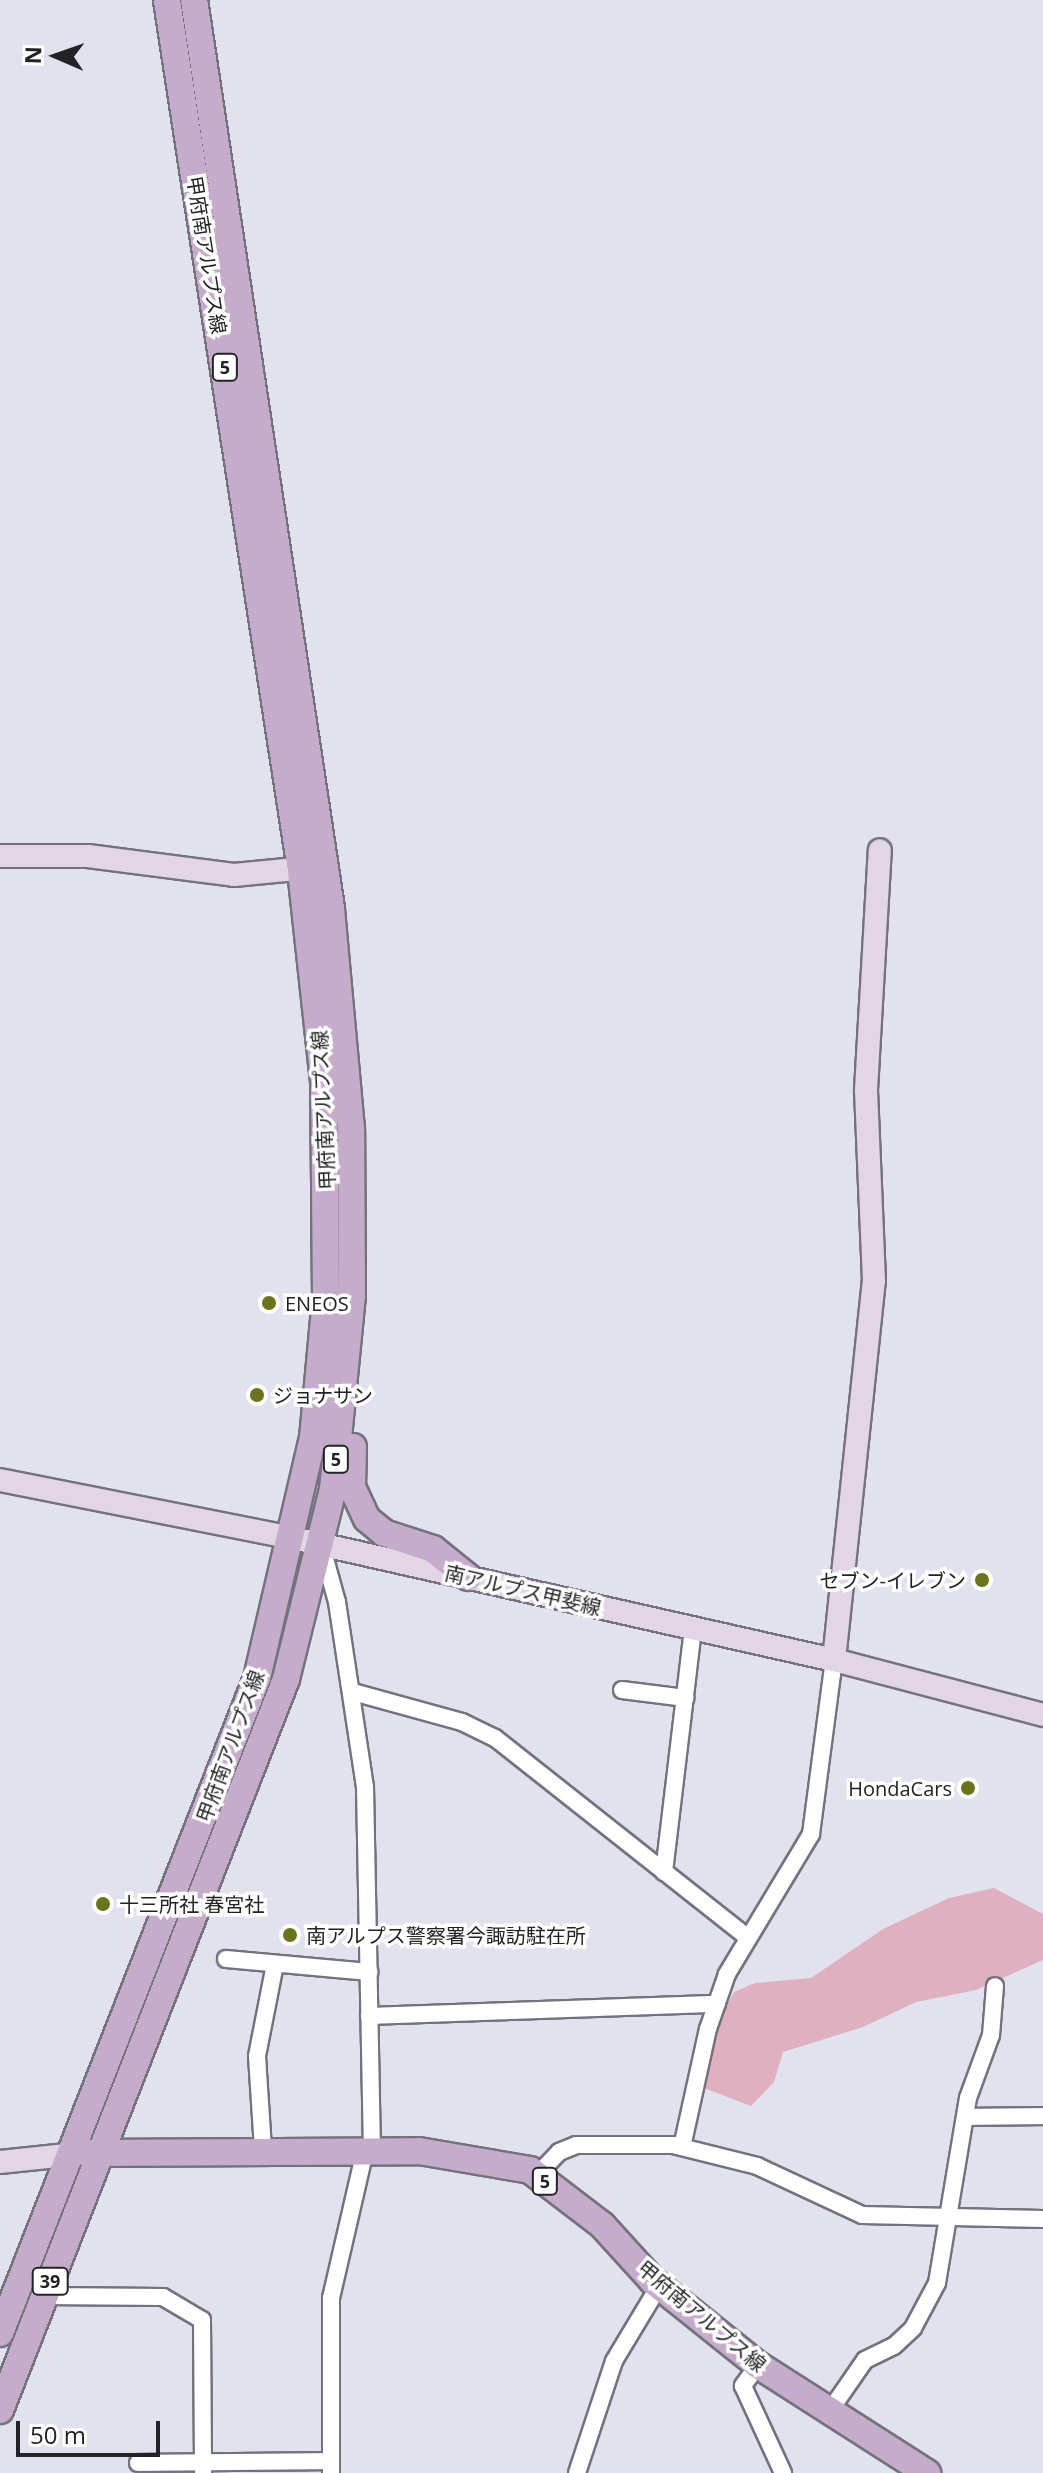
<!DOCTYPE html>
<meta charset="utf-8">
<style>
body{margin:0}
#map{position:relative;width:1043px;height:2473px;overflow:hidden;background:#e2e1ee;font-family:"Open Sans","Noto Sans JP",sans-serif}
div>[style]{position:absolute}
.green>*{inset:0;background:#deb0c0}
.roads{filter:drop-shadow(2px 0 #73727e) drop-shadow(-2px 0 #73727e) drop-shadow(0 2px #73727e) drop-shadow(0 -2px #73727e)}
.street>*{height:16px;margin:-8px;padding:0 8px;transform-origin:8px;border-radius:8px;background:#fff}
.secondary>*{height:22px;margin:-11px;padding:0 11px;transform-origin:11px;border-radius:11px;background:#e2d5e5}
.primary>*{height:26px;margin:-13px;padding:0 13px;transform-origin:13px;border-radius:13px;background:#c6accb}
.dots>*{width:22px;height:22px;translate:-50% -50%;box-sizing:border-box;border:4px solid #fff;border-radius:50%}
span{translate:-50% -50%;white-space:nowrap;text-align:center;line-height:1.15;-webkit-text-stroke:7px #fff;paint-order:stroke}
.shield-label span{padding:2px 6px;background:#fff;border:2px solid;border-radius:6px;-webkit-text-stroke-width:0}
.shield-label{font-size:18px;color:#232327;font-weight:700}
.street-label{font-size:20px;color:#232327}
.poi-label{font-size:20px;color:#232327}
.left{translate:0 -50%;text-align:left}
.right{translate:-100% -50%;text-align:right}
.north{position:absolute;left:16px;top:16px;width:80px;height:80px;-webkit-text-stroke:6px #fff;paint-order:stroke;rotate:272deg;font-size:22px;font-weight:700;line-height:32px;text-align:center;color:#232327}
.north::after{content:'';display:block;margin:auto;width:28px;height:36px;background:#232327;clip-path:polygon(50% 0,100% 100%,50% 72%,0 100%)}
.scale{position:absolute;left:16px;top:2421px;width:144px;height:36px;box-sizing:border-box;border:4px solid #232327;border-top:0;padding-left:10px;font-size:24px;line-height:28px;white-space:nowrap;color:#232327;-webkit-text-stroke:6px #fff;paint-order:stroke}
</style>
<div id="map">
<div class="green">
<div style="clip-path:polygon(994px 1888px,1043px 1914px,1043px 1960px,976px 1990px,916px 2002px,863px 2027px,783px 2052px,774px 2082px,751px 2106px,704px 2088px,718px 2023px,734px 1992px,755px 1983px,811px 1978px,883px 1929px,949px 1898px)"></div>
</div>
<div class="roads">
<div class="street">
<div style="left:322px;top:1548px;width:56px;rotate:74.5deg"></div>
<div style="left:337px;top:1602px;width:187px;rotate:81.4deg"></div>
<div style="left:365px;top:1787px;width:364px;rotate:88.9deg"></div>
<div style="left:622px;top:1690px;width:64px;rotate:7.2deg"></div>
<div style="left:353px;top:1692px;width:113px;rotate:15.4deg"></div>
<div style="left:462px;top:1722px;width:37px;rotate:26deg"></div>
<div style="left:495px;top:1738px;width:320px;rotate:38.3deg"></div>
<div style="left:664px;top:1872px;width:246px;rotate:-83.2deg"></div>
<div style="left:226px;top:1959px;width:144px;rotate:5.2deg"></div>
<div style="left:369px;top:2016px;width:348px;rotate:-2deg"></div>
<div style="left:965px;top:2117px;width:78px;rotate:-0.7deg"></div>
<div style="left:682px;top:2147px;width:121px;rotate:-77.6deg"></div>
<div style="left:708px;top:2029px;width:58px;rotate:-70.9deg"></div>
<div style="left:727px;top:1974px;width:163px;rotate:-59deg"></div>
<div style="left:811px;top:1834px;width:176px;rotate:-82.5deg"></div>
<div style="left:263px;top:2149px;width:93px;rotate:-93.7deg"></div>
<div style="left:257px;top:2056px;width:94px;rotate:-78.9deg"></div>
<div style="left:537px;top:2175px;width:32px;rotate:-46deg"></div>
<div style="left:559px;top:2152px;width:18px;rotate:-22deg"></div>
<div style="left:576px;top:2145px;width:97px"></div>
<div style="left:673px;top:2145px;width:87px;rotate:14deg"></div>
<div style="left:757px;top:2166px;width:116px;rotate:25deg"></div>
<div style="left:862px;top:2215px;width:181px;rotate:1.3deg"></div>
<div style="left:44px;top:2296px;width:119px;rotate:0.5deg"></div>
<div style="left:163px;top:2297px;width:45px;rotate:30.5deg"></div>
<div style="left:202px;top:2320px;width:153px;rotate:89.6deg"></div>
<div style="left:758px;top:2365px;width:26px;rotate:126deg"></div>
<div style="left:743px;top:2386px;width:96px;rotate:65.3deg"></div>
<div style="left:829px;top:2412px;width:63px;rotate:-55.3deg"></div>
<div style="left:865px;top:2360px;width:32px;rotate:-26deg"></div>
<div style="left:894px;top:2346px;width:26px;rotate:-43deg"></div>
<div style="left:913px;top:2328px;width:51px;rotate:-61.9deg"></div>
<div style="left:937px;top:2283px;width:188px;rotate:-80.5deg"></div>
<div style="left:968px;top:2098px;width:67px;rotate:-69.9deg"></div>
<div style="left:991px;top:2035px;width:49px;rotate:-85.3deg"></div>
<div style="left:138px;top:2463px;width:193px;rotate:-0.6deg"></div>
<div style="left:331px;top:2473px;width:175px;rotate:-90deg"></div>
<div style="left:331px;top:2298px;width:151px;rotate:-77deg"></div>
<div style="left:577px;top:2473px;width:118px;rotate:-71.7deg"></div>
<div style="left:614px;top:2361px;width:87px;rotate:-59deg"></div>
</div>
<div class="secondary">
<div style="left:0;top:856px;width:88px"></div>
<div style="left:88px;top:856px;width:147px;rotate:7.4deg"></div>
<div style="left:234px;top:875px;width:83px;rotate:-5.5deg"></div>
<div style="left:0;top:1480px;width:299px;rotate:11.2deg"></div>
<div style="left:293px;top:1538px;width:555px;rotate:12.71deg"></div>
<div style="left:834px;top:1660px;width:216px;rotate:14.7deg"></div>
<div style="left:834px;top:1660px;width:381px;rotate:-84deg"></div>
<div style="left:874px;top:1281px;width:191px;rotate:-92.4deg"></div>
<div style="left:866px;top:1090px;width:240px;rotate:-86.7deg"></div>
<div style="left:0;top:2162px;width:67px;rotate:-6deg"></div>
</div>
<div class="primary">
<div style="left:353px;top:1447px;width:40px;rotate:91.4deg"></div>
<div style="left:352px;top:1487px;width:35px;rotate:65deg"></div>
<div style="left:367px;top:1519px;width:22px;rotate:39deg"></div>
<div style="left:384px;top:1533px;width:52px;rotate:18.1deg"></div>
<div style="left:433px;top:1549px;width:45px;rotate:38.7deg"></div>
<div style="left:87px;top:2153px;width:332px;rotate:-0.3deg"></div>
<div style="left:419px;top:2151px;width:113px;rotate:9.7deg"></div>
<div style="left:530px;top:2170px;width:91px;rotate:37.4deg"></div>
<div style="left:602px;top:2225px;width:76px;rotate:47.7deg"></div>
<div style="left:653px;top:2281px;width:134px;rotate:38.7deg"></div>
<div style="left:758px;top:2365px;width:201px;rotate:32.6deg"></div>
<div style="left:0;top:2333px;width:704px;rotate:-68.58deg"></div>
<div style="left:257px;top:1678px;width:246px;rotate:-76.9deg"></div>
<div style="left:313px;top:1438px;width:140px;rotate:-84.7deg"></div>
<div style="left:326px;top:1299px;width:217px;rotate:-90.5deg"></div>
<div style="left:324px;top:1082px;width:213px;rotate:-96.2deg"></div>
<div style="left:301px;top:870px;width:880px;rotate:-98.76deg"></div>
<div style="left:0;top:2410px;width:785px;rotate:-68.63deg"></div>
<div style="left:286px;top:1679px;width:196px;rotate:-76.1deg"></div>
<div style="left:333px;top:1489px;width:194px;rotate:-84.4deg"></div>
<div style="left:352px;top:1296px;width:167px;rotate:-90.3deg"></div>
<div style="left:351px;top:1129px;width:222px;rotate:-95.2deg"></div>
<div style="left:331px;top:908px;width:918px;rotate:-98.58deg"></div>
</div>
</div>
<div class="dots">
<div style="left:269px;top:1303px;background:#6b731c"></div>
<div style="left:257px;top:1395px;background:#6b731c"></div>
<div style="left:982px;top:1580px;background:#6b731c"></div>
<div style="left:968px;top:1788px;background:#6b731c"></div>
<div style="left:103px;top:1904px;background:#6b731c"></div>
<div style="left:290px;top:1935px;background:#6b731c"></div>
</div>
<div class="shield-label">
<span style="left:225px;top:367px">5</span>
<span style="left:336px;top:1459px">5</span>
<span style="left:545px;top:2181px">5</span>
<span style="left:50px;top:2281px">39</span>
</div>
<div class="street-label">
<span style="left:207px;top:255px;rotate:81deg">甲府南アルプス線</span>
<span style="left:323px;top:1110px;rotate:-93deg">甲府南アルプス線</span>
<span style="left:523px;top:1590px;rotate:13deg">南アルプス甲斐線</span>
<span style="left:230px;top:1746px;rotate:-70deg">甲府南アルプス線</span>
<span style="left:702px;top:2316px;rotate:40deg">甲府南アルプス線</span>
</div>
<div class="poi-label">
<span class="left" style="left:285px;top:1303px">ENEOS</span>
<span class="left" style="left:273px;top:1395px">ジョナサン</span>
<span class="right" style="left:966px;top:1580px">セブン-イレブン</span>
<span class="right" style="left:952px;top:1788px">HondaCars</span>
<span class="left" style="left:119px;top:1904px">十三所社 春宮社</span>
<span class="left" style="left:306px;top:1935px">南アルプス警察署今諏訪駐在所</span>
</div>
<div class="north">N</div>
<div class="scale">50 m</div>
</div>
